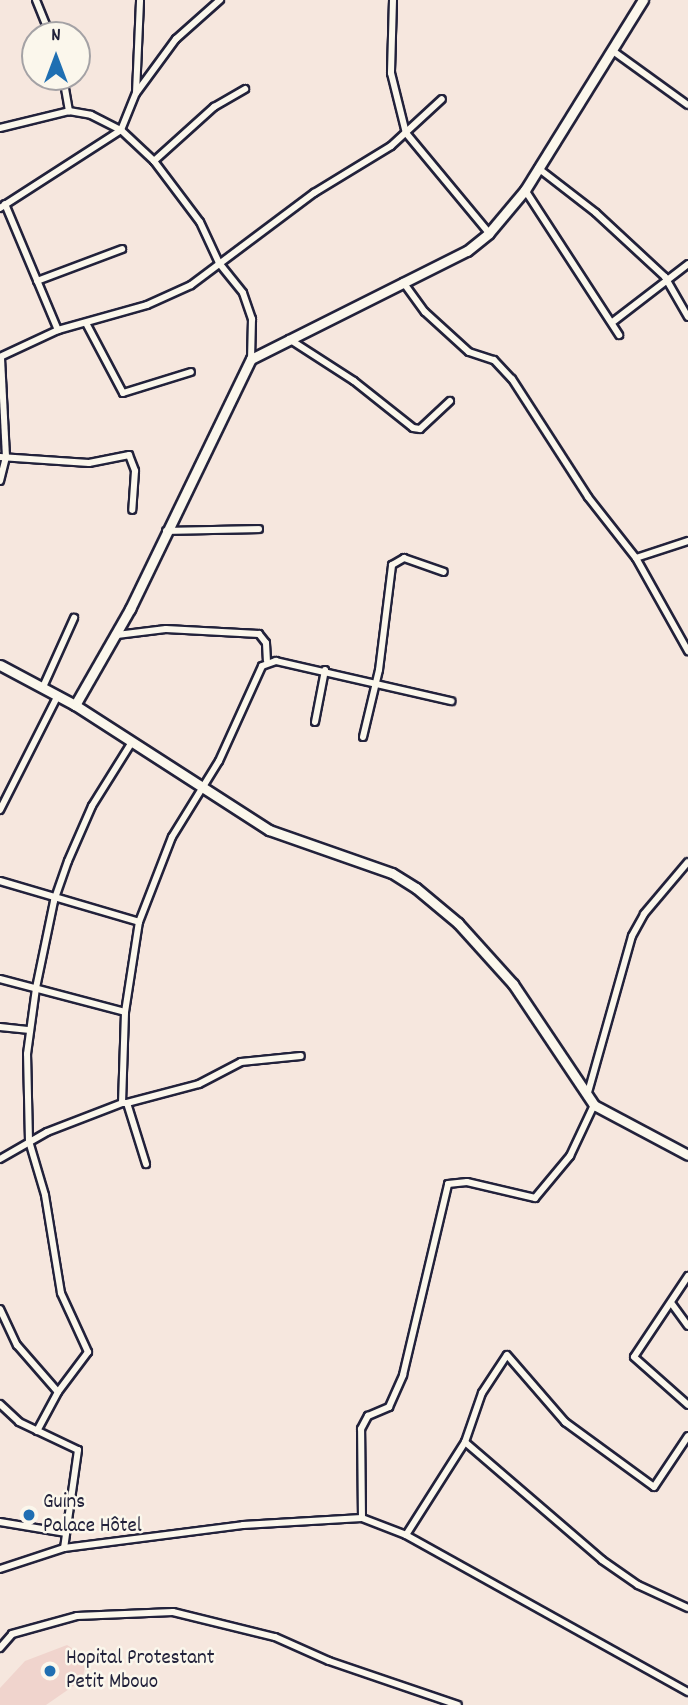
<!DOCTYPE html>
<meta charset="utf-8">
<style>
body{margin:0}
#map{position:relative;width:688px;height:1705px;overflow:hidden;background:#f6e7de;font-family:Dekko,sans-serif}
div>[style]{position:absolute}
.built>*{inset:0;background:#f0d4cd}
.roads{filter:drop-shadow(2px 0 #22223b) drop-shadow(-2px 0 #22223b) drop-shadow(0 2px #22223b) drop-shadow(0 -2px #22223b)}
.street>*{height:6px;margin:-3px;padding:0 3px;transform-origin:3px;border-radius:3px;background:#fbf7ec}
.secondary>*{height:9px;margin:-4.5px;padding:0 4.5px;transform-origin:4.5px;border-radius:4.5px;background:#fbf7ec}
.dots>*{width:19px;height:19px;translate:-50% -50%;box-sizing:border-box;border:4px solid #fbf7ec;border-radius:50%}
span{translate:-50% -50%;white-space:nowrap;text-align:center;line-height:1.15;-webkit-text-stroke:5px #fbf7ec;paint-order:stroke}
.poi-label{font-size:21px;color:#22223b}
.left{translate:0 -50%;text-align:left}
.north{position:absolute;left:21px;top:21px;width:70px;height:70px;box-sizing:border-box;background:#fbf7ec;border:2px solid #a4a2a5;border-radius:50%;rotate:0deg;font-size:19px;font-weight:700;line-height:28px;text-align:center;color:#22223b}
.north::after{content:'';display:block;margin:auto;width:24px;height:32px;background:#1f6fb2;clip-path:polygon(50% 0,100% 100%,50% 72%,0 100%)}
</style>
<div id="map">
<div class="built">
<div style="clip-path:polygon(67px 1645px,81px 1654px,85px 1667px,82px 1680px,46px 1705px,0 1705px,0 1688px,25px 1661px)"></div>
</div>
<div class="roads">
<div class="street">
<div style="left:36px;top:0;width:38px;rotate:68deg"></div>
<div style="left:393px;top:0;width:73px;rotate:91.6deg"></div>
<div style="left:391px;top:73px;width:62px;rotate:76deg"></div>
<div style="left:406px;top:133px;width:130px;rotate:50.3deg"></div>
<div style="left:613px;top:51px;width:92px;rotate:35.8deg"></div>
<div style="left:63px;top:77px;width:35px;rotate:80deg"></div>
<div style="left:137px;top:92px;width:66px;rotate:-53.7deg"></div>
<div style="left:176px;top:39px;width:59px;rotate:-41.6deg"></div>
<div style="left:0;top:128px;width:71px;rotate:-13.8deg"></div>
<div style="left:69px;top:111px;width:22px;rotate:10deg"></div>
<div style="left:91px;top:115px;width:34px;rotate:27deg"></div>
<div style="left:121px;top:130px;width:45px;rotate:43.2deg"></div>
<div style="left:154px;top:161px;width:76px;rotate:53deg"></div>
<div style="left:200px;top:222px;width:45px;rotate:65.1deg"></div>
<div style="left:219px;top:263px;width:38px;rotate:51deg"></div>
<div style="left:243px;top:293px;width:28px;rotate:71deg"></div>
<div style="left:252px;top:319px;width:40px;rotate:91.4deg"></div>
<div style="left:154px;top:161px;width:81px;rotate:-42deg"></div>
<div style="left:214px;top:107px;width:36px;rotate:-30deg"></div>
<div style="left:538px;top:168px;width:73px;rotate:37.8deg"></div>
<div style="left:596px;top:213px;width:94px;rotate:42.8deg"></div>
<div style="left:665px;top:277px;width:46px;rotate:60.1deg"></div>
<div style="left:525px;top:190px;width:173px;rotate:57deg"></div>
<div style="left:5px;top:204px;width:137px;rotate:67.2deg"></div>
<div style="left:0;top:208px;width:144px;rotate:-32.8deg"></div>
<div style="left:121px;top:130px;width:40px;rotate:-68deg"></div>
<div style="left:136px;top:93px;width:93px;rotate:-87.5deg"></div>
<div style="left:37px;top:281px;width:91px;rotate:-20.6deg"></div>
<div style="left:403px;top:282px;width:37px;rotate:54deg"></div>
<div style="left:425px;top:312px;width:59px;rotate:42.3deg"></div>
<div style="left:469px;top:352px;width:26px;rotate:18deg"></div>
<div style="left:494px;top:360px;width:26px;rotate:47deg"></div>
<div style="left:512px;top:379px;width:140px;rotate:57.2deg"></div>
<div style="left:588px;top:497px;width:78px;rotate:51.8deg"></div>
<div style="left:636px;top:558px;width:107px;rotate:60.8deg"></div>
<div style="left:614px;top:321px;width:93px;rotate:-37.6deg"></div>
<div style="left:86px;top:323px;width:79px;rotate:62.1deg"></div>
<div style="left:123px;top:393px;width:71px;rotate:-17.2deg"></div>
<div style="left:289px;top:339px;width:77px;rotate:32.9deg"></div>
<div style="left:354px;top:381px;width:75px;rotate:38.5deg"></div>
<div style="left:413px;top:428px;width:7px;rotate:8deg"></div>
<div style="left:420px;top:429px;width:41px;rotate:-43deg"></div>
<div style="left:0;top:357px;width:64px;rotate:-25deg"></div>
<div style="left:58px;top:330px;width:92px;rotate:-15.7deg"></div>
<div style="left:147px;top:305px;width:48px;rotate:-24.4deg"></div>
<div style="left:191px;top:285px;width:154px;rotate:-36.8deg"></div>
<div style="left:314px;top:193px;width:90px;rotate:-31.4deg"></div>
<div style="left:391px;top:146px;width:69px;rotate:-42.7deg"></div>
<div style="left:0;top:457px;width:89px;rotate:3.9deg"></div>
<div style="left:89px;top:463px;width:41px;rotate:-11.3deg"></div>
<div style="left:129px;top:455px;width:17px;rotate:69deg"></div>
<div style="left:135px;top:471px;width:39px;rotate:94deg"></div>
<div style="left:0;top:481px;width:25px;rotate:-76deg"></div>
<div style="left:6px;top:457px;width:100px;rotate:-92.9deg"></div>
<div style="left:166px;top:531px;width:93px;rotate:-1.2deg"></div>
<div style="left:636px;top:558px;width:55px;rotate:-18.1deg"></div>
<div style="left:117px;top:635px;width:49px;rotate:-7deg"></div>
<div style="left:166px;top:629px;width:93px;rotate:3.1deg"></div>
<div style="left:259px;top:634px;width:11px;rotate:52deg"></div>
<div style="left:266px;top:643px;width:17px;rotate:87deg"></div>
<div style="left:43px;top:687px;width:76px;rotate:-65.8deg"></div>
<div style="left:315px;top:722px;width:53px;rotate:-79.1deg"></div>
<div style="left:363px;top:737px;width:69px;rotate:-76.6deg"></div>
<div style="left:379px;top:670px;width:106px;rotate:-82.9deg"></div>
<div style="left:392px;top:565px;width:14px;rotate:-30deg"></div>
<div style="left:404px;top:558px;width:42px;rotate:19.3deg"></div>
<div style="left:0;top:810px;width:129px;rotate:-63.2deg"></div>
<div style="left:0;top:881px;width:145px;rotate:16.4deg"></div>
<div style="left:0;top:979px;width:129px;rotate:14.8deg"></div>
<div style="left:0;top:1027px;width:30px;rotate:6deg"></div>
<div style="left:587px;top:1096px;width:166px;rotate:-74.3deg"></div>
<div style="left:632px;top:936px;width:25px;rotate:-61deg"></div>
<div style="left:644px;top:914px;width:68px;rotate:-49.8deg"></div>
<div style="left:122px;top:1103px;width:91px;rotate:-88.1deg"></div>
<div style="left:125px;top:1012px;width:91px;rotate:-81.2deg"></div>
<div style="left:139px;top:922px;width:91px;rotate:-68.8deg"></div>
<div style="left:172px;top:837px;width:89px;rotate:-58.3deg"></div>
<div style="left:219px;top:761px;width:104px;rotate:-65.6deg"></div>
<div style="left:262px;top:666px;width:15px;rotate:-20deg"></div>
<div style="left:276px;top:661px;width:180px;rotate:12.9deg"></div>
<div style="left:123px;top:1103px;width:4px"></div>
<div style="left:127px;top:1103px;width:64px;rotate:72.7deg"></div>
<div style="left:127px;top:1103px;width:74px;rotate:-14.8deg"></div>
<div style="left:199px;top:1084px;width:47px;rotate:-27.6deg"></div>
<div style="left:241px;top:1062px;width:60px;rotate:-5.7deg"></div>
<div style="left:0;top:1159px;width:54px;rotate:-29.9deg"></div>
<div style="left:47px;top:1132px;width:80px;rotate:-21.1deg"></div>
<div style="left:688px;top:1276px;width:97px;rotate:123.7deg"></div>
<div style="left:634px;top:1357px;width:72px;rotate:41.6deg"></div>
<div style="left:672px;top:1304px;width:27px;rotate:54deg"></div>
<div style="left:0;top:1309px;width:40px;rotate:65deg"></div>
<div style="left:17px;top:1345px;width:62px;rotate:48.9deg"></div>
<div style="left:0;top:1404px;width:26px;rotate:43deg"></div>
<div style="left:19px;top:1422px;width:65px;rotate:25.4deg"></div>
<div style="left:78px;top:1450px;width:99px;rotate:98.1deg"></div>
<div style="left:37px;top:1431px;width:44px;rotate:-61.7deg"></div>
<div style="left:58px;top:1392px;width:50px;rotate:-53.1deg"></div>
<div style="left:88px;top:1352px;width:65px;rotate:-114.6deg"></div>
<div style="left:61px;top:1293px;width:99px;rotate:-99.3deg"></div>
<div style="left:45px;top:1195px;width:56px;rotate:-106.5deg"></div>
<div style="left:29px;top:1141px;width:87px;rotate:-91.3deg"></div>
<div style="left:27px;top:1054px;width:67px;rotate:-82.2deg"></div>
<div style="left:36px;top:988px;width:89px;rotate:-78.3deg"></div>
<div style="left:54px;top:901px;width:42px;rotate:-70.7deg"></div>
<div style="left:68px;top:861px;width:60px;rotate:-66.4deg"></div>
<div style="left:92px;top:806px;width:75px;rotate:-58deg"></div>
<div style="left:465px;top:1442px;width:181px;rotate:40.7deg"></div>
<div style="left:602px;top:1560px;width:44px;rotate:34.8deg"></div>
<div style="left:638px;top:1585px;width:55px;rotate:24.7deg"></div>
<div style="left:362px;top:1518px;width:89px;rotate:-90.6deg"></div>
<div style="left:361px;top:1429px;width:15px;rotate:-62deg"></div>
<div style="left:368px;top:1416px;width:23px;rotate:-23deg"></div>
<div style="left:389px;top:1407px;width:35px;rotate:-66deg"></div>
<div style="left:403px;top:1375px;width:196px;rotate:-76.7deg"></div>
<div style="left:448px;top:1184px;width:19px;rotate:-6deg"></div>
<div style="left:467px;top:1182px;width:70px;rotate:13.2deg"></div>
<div style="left:535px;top:1198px;width:55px;rotate:-50.2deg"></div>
<div style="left:570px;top:1156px;width:56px;rotate:-64.8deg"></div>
<div style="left:0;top:1522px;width:67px;rotate:9.5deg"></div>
<div style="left:406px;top:1535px;width:110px;rotate:-57.6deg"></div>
<div style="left:465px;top:1442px;width:52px;rotate:-70.9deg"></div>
<div style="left:482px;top:1393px;width:45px;rotate:-56.7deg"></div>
<div style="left:507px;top:1355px;width:89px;rotate:49.1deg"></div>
<div style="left:565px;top:1422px;width:110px;rotate:36.1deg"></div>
<div style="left:654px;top:1487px;width:61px;rotate:-56.3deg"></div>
<div style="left:0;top:1569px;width:67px;rotate:-18.2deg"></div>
<div style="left:64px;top:1548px;width:180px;rotate:-7.3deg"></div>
<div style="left:243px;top:1525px;width:119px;rotate:-3.4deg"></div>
<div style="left:362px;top:1518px;width:47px;rotate:21.1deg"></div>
<div style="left:406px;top:1535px;width:323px;rotate:29.1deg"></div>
<div style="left:0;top:1648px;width:18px;rotate:-49deg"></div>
<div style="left:12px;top:1634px;width:67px;rotate:-15.5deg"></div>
<div style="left:77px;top:1616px;width:96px;rotate:-2.4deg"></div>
<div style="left:173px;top:1612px;width:105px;rotate:13.8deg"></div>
<div style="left:275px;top:1637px;width:59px;rotate:24deg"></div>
<div style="left:329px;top:1661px;width:136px;rotate:18.8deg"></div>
</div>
<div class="secondary">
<div style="left:0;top:665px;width:85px;rotate:28.1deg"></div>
<div style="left:75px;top:705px;width:231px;rotate:32.8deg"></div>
<div style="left:269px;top:830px;width:130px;rotate:19.3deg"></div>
<div style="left:392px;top:873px;width:28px;rotate:32deg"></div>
<div style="left:416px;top:888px;width:55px;rotate:39.8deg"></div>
<div style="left:458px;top:923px;width:82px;rotate:48deg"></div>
<div style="left:513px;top:984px;width:146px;rotate:56.2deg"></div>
<div style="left:594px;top:1105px;width:106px;rotate:28deg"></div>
<div style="left:75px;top:705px;width:111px;rotate:-60.2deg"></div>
<div style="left:130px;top:609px;width:278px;rotate:-64.2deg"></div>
<div style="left:251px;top:359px;width:241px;rotate:-26.6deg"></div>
<div style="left:467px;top:251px;width:28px;rotate:-39deg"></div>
<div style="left:489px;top:233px;width:56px;rotate:-50.1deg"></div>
<div style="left:525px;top:190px;width:224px;rotate:-58.2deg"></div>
</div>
</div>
<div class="dots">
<div style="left:29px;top:1515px;background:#1f6fb2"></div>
<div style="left:50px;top:1671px;background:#1f6fb2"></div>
</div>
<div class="poi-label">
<span class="left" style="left:43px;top:1515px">Guins<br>Palace Hôtel</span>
<span class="left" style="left:66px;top:1671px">Hopital Protestant<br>Petit Mbouo</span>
</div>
<div class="north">N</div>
</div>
